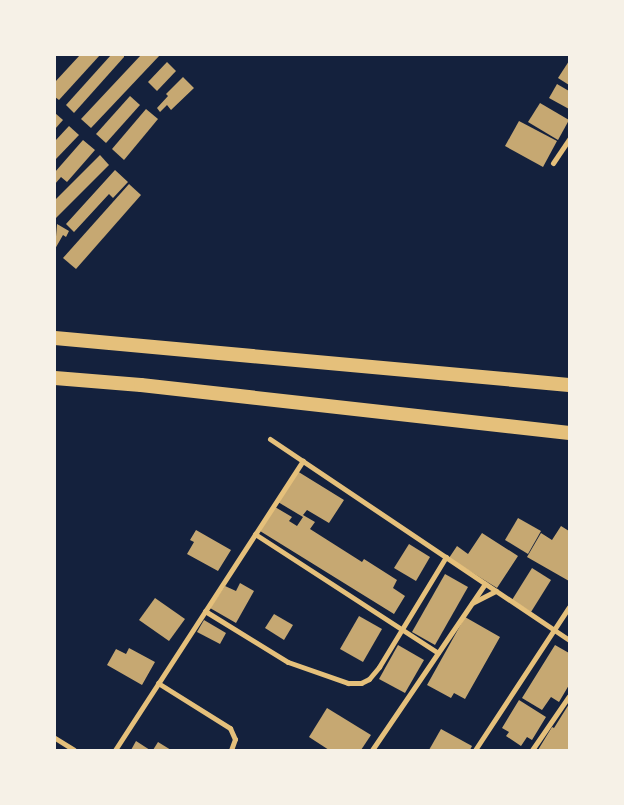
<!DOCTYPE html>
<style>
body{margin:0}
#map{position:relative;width:624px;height:805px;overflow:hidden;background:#14213d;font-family:Signika,sans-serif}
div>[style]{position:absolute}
.building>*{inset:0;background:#c6a872}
.minor>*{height:5px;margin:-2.5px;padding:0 2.5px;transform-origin:2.5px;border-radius:2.5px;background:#e5c07b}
.motorway>*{height:14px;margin:-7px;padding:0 7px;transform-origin:7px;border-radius:7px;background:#e5c07b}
span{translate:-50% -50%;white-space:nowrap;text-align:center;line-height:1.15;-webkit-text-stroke:5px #f6f1e7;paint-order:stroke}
.frame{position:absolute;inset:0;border:56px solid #f6f1e7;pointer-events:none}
</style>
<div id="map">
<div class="building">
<div style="clip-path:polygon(80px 55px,100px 55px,59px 100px,55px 97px,55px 82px)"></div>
<div style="clip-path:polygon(111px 55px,124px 55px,124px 57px,74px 113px,66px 105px)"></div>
<div style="clip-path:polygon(141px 55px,160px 55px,91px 128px,81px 119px)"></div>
<div style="clip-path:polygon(569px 61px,569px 85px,558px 78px)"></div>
<div style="clip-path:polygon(167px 62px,176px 71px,157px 91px,148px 82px)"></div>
<div style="clip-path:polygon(183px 77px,194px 88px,171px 110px,167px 105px,160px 112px,157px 108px,168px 96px,166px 94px)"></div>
<div style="clip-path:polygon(557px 84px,569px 91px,569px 109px,549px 98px)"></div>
<div style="clip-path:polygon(130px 96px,140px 105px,106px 143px,96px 134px)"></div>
<div style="clip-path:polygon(540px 103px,569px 120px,558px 140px,528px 122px)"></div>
<div style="clip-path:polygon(146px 109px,158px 119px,124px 160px,112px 149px)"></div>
<div style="clip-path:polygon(55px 113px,63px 120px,55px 129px)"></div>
<div style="clip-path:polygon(519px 121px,557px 141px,543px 167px,505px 146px)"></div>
<div style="clip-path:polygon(69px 126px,79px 135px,55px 160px,55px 141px)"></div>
<div style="clip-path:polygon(83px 140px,95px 150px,67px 182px,61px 177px,55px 184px,55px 172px)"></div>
<div style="clip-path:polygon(100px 155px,109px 165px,55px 219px,55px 200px)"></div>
<div style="clip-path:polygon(115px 170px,128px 182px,113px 198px,109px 194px,74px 232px,66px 224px)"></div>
<div style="clip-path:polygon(129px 184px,141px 195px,76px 269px,63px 258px)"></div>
<div style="clip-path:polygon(57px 224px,69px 231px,66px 237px,63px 235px,55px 249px)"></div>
<div style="clip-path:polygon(297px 471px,344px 500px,329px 523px,307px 510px,303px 515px,315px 522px,310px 529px,362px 562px,364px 559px,397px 580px,393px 588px,405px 596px,394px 614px,260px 531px,275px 507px,292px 517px,289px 521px,297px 526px,303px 517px,278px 502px)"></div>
<div style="clip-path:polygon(518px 518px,541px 531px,528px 554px,505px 540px)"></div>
<div style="clip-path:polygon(561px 526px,569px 531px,569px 581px,527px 557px,541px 533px,552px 540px)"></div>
<div style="clip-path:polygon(196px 530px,231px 550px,218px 571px,187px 554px,194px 542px,190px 540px)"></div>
<div style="clip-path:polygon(482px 533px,518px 556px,497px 588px,449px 558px,457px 546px,468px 554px)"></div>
<div style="clip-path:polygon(409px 544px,430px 557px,416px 581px,394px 568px)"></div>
<div style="clip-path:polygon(532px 568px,551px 580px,531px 612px,512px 600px)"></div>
<div style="clip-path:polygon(445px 574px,468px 587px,435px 645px,412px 632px)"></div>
<div style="clip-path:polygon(240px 583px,254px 591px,236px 623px,210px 608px,225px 586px,236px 591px)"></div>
<div style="clip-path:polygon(155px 598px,185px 619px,169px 641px,139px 620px)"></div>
<div style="clip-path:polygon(274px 614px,293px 625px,284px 640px,265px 628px)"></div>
<div style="clip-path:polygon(359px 616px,382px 629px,363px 662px,340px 649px)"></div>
<div style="clip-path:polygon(465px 617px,500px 637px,465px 699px,454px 693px,451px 698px,427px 685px)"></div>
<div style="clip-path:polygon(204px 620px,226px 633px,220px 644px,197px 632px)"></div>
<div style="clip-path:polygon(398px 645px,424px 660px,405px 693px,379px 679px)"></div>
<div style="clip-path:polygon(555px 645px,569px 653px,569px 685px,559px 702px,551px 697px,542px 710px,522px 698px)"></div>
<div style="clip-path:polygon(129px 648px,155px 662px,142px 685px,107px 665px,116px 649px,126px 654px)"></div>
<div style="clip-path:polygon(519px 700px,546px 717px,532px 740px,527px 737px,521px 746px,506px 736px,509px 732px,502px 728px)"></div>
<div style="clip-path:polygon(569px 704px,569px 750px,538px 750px,552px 727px,554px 728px)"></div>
<div style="clip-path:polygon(327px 708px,371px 735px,361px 750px,329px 750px,309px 737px)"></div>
<div style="clip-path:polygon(441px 729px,472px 746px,470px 750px,429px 750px)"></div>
<div style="clip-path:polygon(136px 741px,150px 750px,131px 750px)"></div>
<div style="clip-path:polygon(158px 742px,171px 750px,153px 750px)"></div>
</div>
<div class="minor">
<div style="left:553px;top:163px;width:29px;rotate:-56deg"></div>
<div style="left:270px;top:439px;width:360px;rotate:33.9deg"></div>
<div style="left:255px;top:534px;width:218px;rotate:33deg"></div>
<div style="left:472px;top:603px;width:27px;rotate:-27deg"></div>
<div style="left:205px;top:611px;width:97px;rotate:31.6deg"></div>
<div style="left:288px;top:662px;width:64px;rotate:19.3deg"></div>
<div style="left:348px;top:683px;width:13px"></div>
<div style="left:361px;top:683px;width:9px;rotate:-27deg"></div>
<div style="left:369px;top:679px;width:16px;rotate:-50deg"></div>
<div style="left:379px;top:667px;width:129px;rotate:-58.7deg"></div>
<div style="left:158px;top:683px;width:85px;rotate:32deg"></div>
<div style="left:230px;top:728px;width:12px;rotate:66deg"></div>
<div style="left:235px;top:739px;width:12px;rotate:110deg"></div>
<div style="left:55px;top:738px;width:22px;rotate:32deg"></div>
<div style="left:115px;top:750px;width:345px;rotate:-57deg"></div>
<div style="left:372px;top:750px;width:201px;rotate:-55.8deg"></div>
<div style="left:475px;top:750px;width:171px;rotate:-56.7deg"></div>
<div style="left:532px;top:750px;width:65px;rotate:-55.6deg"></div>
</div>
<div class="motorway">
<div style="left:55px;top:338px;width:516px;rotate:5.22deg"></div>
<div style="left:55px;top:378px;width:86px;rotate:4.7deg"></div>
<div style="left:141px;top:385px;width:431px;rotate:6.4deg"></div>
</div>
<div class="frame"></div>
</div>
